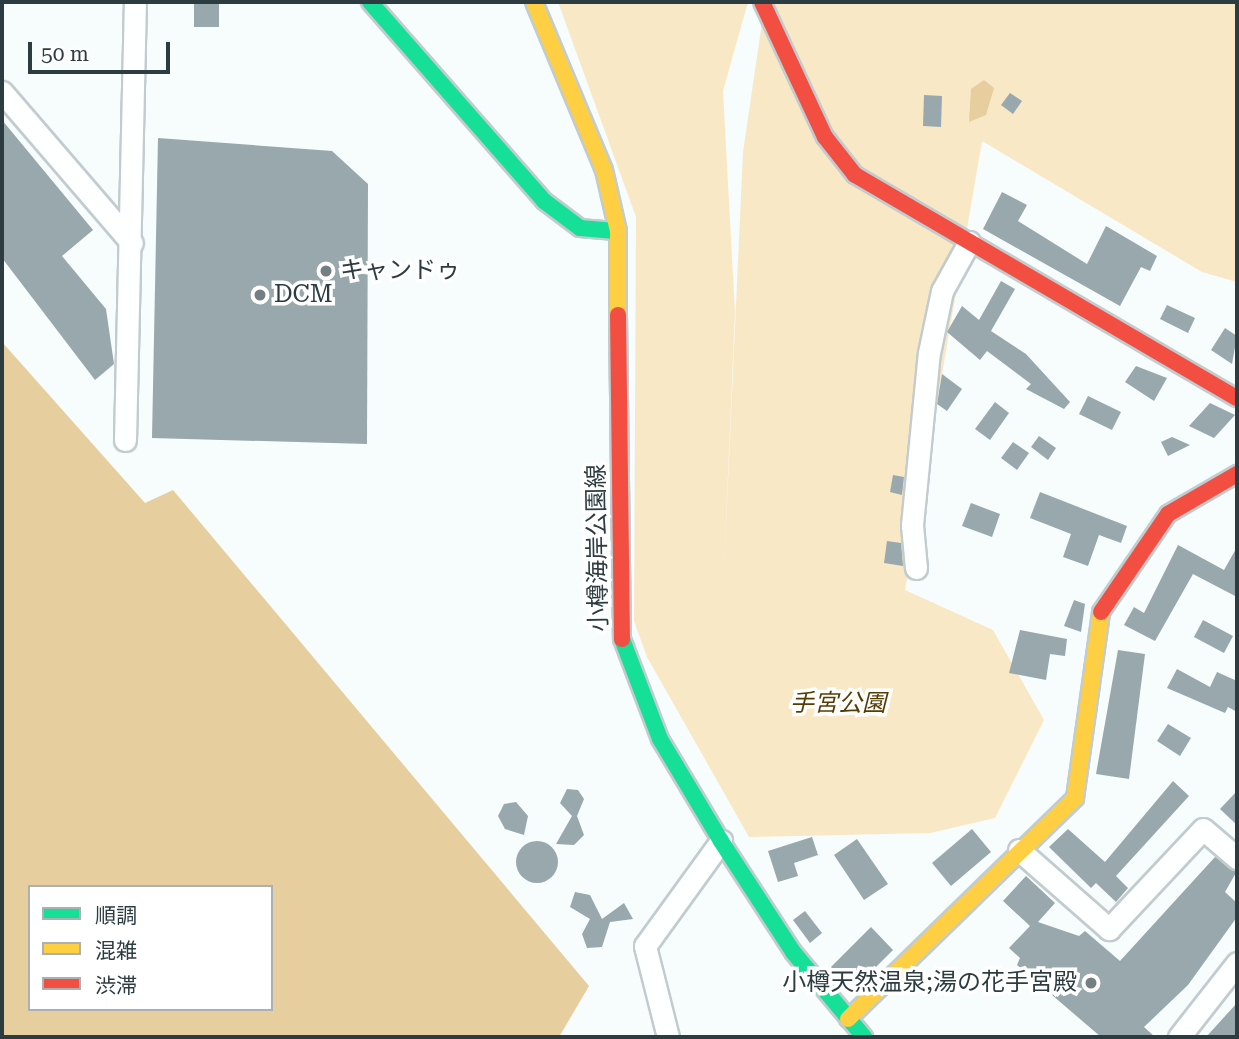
<!DOCTYPE html>
<meta charset="utf-8">
<style>
body{margin:0}
#map{position:relative;width:1239px;height:1039px;overflow:hidden;background:#f7fcfd;font-family:"Roboto Serif","Noto Sans JP",serif}
div>[style]{position:absolute}
.green>*{inset:0;background:#f9e8c6}
.water>*{inset:0;background:#e6ce9e}
.building>*{inset:0;background:#98a8ac}
.round{border-radius:50%}
.roads{filter:drop-shadow(2px 0 #c2ccce) drop-shadow(-2px 0 #c2ccce) drop-shadow(0 2px #c2ccce) drop-shadow(0 -2px #c2ccce)}
.street>*{height:21px;margin:-10.5px;padding:0 10.5px;transform-origin:10.5px;border-radius:10.5px;background:#feffff}
.fast>*{height:16px;margin:-8px;padding:0 8px;transform-origin:8px;border-radius:8px;background:#16e098}
.slow>*{height:16px;margin:-8px;padding:0 8px;transform-origin:8px;border-radius:8px;background:#ffcf43}
.jam>*{height:16px;margin:-8px;padding:0 8px;transform-origin:8px;border-radius:8px;background:#f24e42}
.dots>*{width:19px;height:19px;translate:-50% -50%;box-sizing:border-box;border:4px solid #fff;border-radius:50%}
span{translate:-50% -50%;white-space:nowrap;text-align:center;line-height:1.15;-webkit-text-stroke:7px #fff;paint-order:stroke}
.poi-label{font-size:24px;color:#2c3c41}
.left{translate:0 -50%;text-align:left}
.right{translate:-100% -50%;text-align:right}
.street-label{font-size:24px;color:#2c3c41}
.park-label{font-size:24px;color:#553c03;font-style:italic}
.frame{position:absolute;inset:0;border:4px solid #2c3c41;pointer-events:none}
.legend{position:absolute;left:28px;top:885px;width:245px;height:126px;box-sizing:border-box;background:#fff;border:2px solid #abb1b3;margin:0;padding:9px 12px;list-style:none;font-size:21px;color:#2c3c41}
.legend li{display:flex;align-items:center;gap:14px;height:35px}
.legend b{width:35px;border:2px solid #abb1b3}
.scale{position:absolute;left:28px;top:42px;width:142px;height:32px;box-sizing:border-box;border:4px solid #2c3c41;border-top:0;padding-left:9px;font-size:21px;line-height:24px;white-space:nowrap;color:#2c3c41;-webkit-text-stroke:5px #fff;paint-order:stroke}
</style>
<div id="map">
<div class="green">
<div style="clip-path:polygon(558px 2px,748px 2px,723px 91px,735px 313px,723px 590px,743px 152px,765px 2px,1237px 2px,1237px 282px,1202px 272px,982px 141px,905px 590px,993px 630px,1044px 720px,995px 818px,930px 833px,749px 837px,647px 657px,634px 621px,636px 217px)"></div>
</div>
<div class="water">
<div style="clip-path:polygon(984px 80px,994px 88px,986px 115px,969px 122px,971px 89px)"></div>
<div style="clip-path:polygon(evenodd,2px 342px,145px 503px,173px 490px,589px 986px,559px 1037px,2px 1037px,2px 342px,30px 887px,271px 887px,271px 1009px,30px 1009px,30px 887px)"></div>
</div>
<div class="building">
<div style="clip-path:polygon(194px 2px,219px 2px,219px 27px,194px 27px)"></div>
<div style="clip-path:polygon(1010px 93px,1022px 101px,1013px 114px,1001px 105px)"></div>
<div style="clip-path:polygon(924px 95px,942px 96px,941px 127px,923px 126px)"></div>
<div style="clip-path:polygon(2px 120px,93px 230px,62px 256px,106px 309px,114px 364px,95px 380px,2px 258px)"></div>
<div style="clip-path:polygon(158px 138px,332px 151px,368px 184px,367px 444px,152px 438px)"></div>
<div style="clip-path:polygon(1002px 192px,1027px 205px,1018px 221px,1087px 264px,1106px 226px,1157px 256px,1150px 271px,1141px 267px,1120px 306px,983px 229px)"></div>
<div style="clip-path:polygon(1001px 281px,1015px 289px,991px 331px,1026px 354px,1070px 402px,1064px 409px,1026px 389px,1031px 384px,987px 351px,980px 360px,947px 332px,962px 306px,979px 320px)"></div>
<div style="clip-path:polygon(1167px 305px,1195px 318px,1188px 333px,1160px 319px)"></div>
<div style="clip-path:polygon(1225px 328px,1237px 336px,1232px 364px,1211px 350px)"></div>
<div style="clip-path:polygon(1136px 366px,1167px 378px,1154px 401px,1125px 382px)"></div>
<div style="clip-path:polygon(942px 374px,962px 389px,947px 411px,937px 404px)"></div>
<div style="clip-path:polygon(1088px 396px,1121px 412px,1112px 430px,1079px 414px)"></div>
<div style="clip-path:polygon(995px 402px,1009px 413px,990px 440px,975px 429px)"></div>
<div style="clip-path:polygon(1210px 403px,1235px 415px,1214px 438px,1189px 426px)"></div>
<div style="clip-path:polygon(1039px 436px,1056px 448px,1048px 460px,1031px 447px)"></div>
<div style="clip-path:polygon(1172px 437px,1190px 445px,1168px 456px,1161px 442px)"></div>
<div style="clip-path:polygon(1013px 442px,1029px 453px,1017px 470px,1001px 458px)"></div>
<div style="clip-path:polygon(893px 475px,904px 477px,902px 495px,890px 492px)"></div>
<div style="clip-path:polygon(1040px 492px,1127px 526px,1121px 543px,1099px 535px,1088px 566px,1063px 557px,1071px 534px,1030px 518px)"></div>
<div style="clip-path:polygon(971px 503px,1000px 514px,992px 537px,962px 526px)"></div>
<div style="clip-path:polygon(887px 541px,901px 543px,903px 566px,884px 563px)"></div>
<div style="clip-path:polygon(1178px 545px,1224px 570px,1237px 547px,1237px 597px,1193px 574px,1155px 641px,1124px 625px,1134px 607px,1144px 613px)"></div>
<div style="clip-path:polygon(1074px 600px,1085px 604px,1081px 632px,1064px 626px)"></div>
<div style="clip-path:polygon(1203px 620px,1233px 636px,1224px 653px,1194px 637px)"></div>
<div style="clip-path:polygon(1020px 630px,1067px 639px,1065px 656px,1050px 654px,1046px 680px,1009px 673px)"></div>
<div style="clip-path:polygon(1118px 650px,1145px 654px,1129px 779px,1096px 774px)"></div>
<div style="clip-path:polygon(1177px 669px,1210px 687px,1217px 672px,1237px 681px,1237px 712px,1228px 707px,1225px 713px,1167px 688px)"></div>
<div style="clip-path:polygon(1168px 724px,1191px 738px,1180px 756px,1157px 741px)"></div>
<div style="clip-path:polygon(1173px 781px,1189px 796px,1116px 876px,1128px 888px,1116px 902px,1096px 883px,1091px 888px,1049px 847px,1068px 829px,1105px 862px)"></div>
<div style="clip-path:polygon(567px 789px,578px 790px,584px 799px,577px 816px,584px 835px,574px 845px,556px 844px,572px 816px,560px 803px)"></div>
<div style="clip-path:polygon(1237px 791px,1237px 825px,1220px 809px)"></div>
<div style="clip-path:polygon(516px 802px,528px 816px,524px 835px,505px 829px,498px 816px,504px 804px)"></div>
<div style="clip-path:polygon(972px 829px,991px 852px,951px 886px,932px 863px)"></div>
<div style="clip-path:polygon(812px 837px,818px 855px,794px 863px,798px 876px,778px 882px,768px 851px)"></div>
<div style="clip-path:polygon(857px 839px,888px 884px,864px 900px,834px 855px)"></div>
<div class="round" style="left:516px;top:841px;width:42px;height:42px"></div>
<div style="clip-path:polygon(1215px 857px,1237px 871px,1225px 892px,1237px 903px,1237px 917px,1188px 985px,1144px 1027px,1155px 1037px,1101px 1037px,1017px 965px,1020px 958px,1009px 948px,1030px 926px,1003px 901px,1026px 876px,1055px 903px,1038px 922px,1079px 936px,1085px 931px,1120px 961px)"></div>
<div style="clip-path:polygon(575px 892px,590px 895px,602px 919px,624px 903px,633px 919px,610px 922px,602px 947px,587px 948px,582px 934px,590px 919px,570px 907px)"></div>
<div style="clip-path:polygon(805px 911px,822px 933px,810px 943px,793px 920px)"></div>
<div style="clip-path:polygon(871px 927px,893px 950px,853px 990px,831px 967px)"></div>
<div style="clip-path:polygon(1237px 1003px,1237px 1037px,1206px 1037px)"></div>
</div>
<div class="roads">
<div class="street">
<div style="left:2px;top:92px;width:199px;rotate:49.3deg"></div>
<div style="left:125px;top:440px;width:438px;rotate:-88.7deg"></div>
<div style="left:916px;top:568px;width:43px;rotate:-95.3deg"></div>
<div style="left:912px;top:525px;width:173px;rotate:-84.4deg"></div>
<div style="left:929px;top:353px;width:63px;rotate:-78.2deg"></div>
<div style="left:942px;top:291px;width:56px;rotate:-61.1deg"></div>
<div style="left:1019px;top:850px;width:120px;rotate:41.3deg"></div>
<div style="left:1109px;top:929px;width:137px;rotate:-46.8deg"></div>
<div style="left:1203px;top:829px;width:45px;rotate:40.5deg"></div>
<div style="left:668px;top:1037px;width:94px;rotate:-104.2deg"></div>
<div style="left:645px;top:946px;width:130px;rotate:-54.1deg"></div>
<div style="left:1179px;top:1037px;width:94px;rotate:-51.9deg"></div>
</div>
<div class="fast">
<div style="left:370px;top:2px;width:264px;rotate:48.8deg"></div>
<div style="left:544px;top:201px;width:45px;rotate:36.9deg"></div>
<div style="left:580px;top:228px;width:38px;rotate:5deg"></div>
<div style="left:622px;top:639px;width:107px;rotate:69.2deg"></div>
<div style="left:660px;top:739px;width:119px;rotate:59.1deg"></div>
<div style="left:721px;top:841px;width:132px;rotate:57deg"></div>
<div style="left:793px;top:952px;width:111px;rotate:50.1deg"></div>
</div>
<div class="slow">
<div style="left:534px;top:2px;width:182px;rotate:67.4deg"></div>
<div style="left:604px;top:170px;width:63px;rotate:77.1deg"></div>
<div style="left:618px;top:231px;width:84px;rotate:90deg"></div>
<div style="left:848px;top:1019px;width:317px;rotate:-44.2deg"></div>
<div style="left:1075px;top:798px;width:188px;rotate:-82deg"></div>
</div>
<div class="jam">
<div style="left:762px;top:2px;width:149px;rotate:65deg"></div>
<div style="left:825px;top:137px;width:48px;rotate:51.7deg"></div>
<div style="left:855px;top:175px;width:442px;rotate:30.3deg"></div>
<div style="left:618px;top:315px;width:324px;rotate:89.3deg"></div>
<div style="left:1101px;top:612px;width:119px;rotate:-55.6deg"></div>
<div style="left:1168px;top:514px;width:80px;rotate:-30.1deg"></div>
</div>
</div>
<div class="dots">
<div style="left:326px;top:271px;background:#737f83"></div>
<div style="left:260px;top:295px;background:#737f83"></div>
<div style="left:1091px;top:983px;background:#737f83"></div>
</div>
<div class="poi-label">
<span class="left" style="left:340px;top:271px">キャンドゥ</span>
<span class="left" style="left:274px;top:295px">DCM</span>
<span class="right" style="left:1077px;top:983px">小樽天然温泉;湯の花手宮殿</span>
</div>
<div class="street-label">
<span style="left:598px;top:548px;rotate:-91deg">小樽海岸公園線</span>
</div>
<div class="park-label">
<span style="left:838px;top:704px">手宮公園</span>
</div>
<div class="frame"></div>
<ul class="legend">
<li><b style="height:9px;background:#16e098"></b>順調</li>
<li><b style="height:9px;background:#ffcf43"></b>混雑</li>
<li><b style="height:9px;background:#f24e42"></b>渋滞</li>
</ul>
<div class="scale">50 m</div>
</div>
